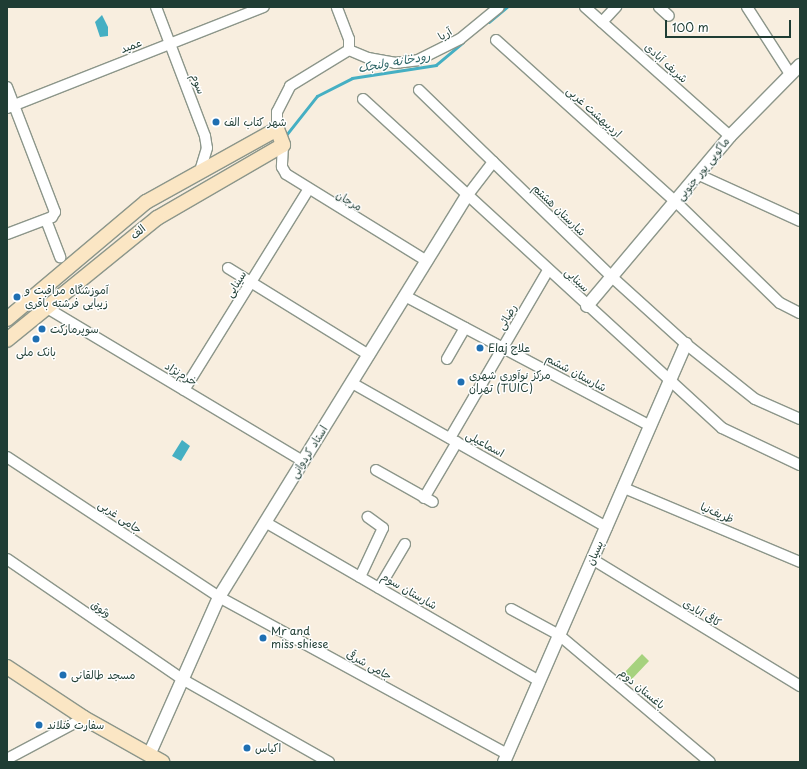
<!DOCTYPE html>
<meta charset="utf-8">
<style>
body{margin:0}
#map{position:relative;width:807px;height:769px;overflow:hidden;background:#f8eedf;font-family:"Playpen Sans","Playpen Sans Arabic",sans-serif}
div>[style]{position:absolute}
.green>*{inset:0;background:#a6d27e}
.water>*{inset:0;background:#45afc3}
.stream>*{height:2.5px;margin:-1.25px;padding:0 1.25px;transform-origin:1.25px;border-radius:1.25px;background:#45afc3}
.roads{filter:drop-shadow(1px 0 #8c968a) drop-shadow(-1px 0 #8c968a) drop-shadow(0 1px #8c968a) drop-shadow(0 -1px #8c968a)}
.minor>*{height:10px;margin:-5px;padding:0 5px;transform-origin:5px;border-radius:5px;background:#fff}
.tertiary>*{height:12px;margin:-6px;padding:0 6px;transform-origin:6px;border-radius:6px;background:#fff}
.secondary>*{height:14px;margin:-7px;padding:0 7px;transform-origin:7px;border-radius:7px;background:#fbe6c4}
.dots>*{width:11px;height:11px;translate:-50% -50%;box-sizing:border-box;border:2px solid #fff;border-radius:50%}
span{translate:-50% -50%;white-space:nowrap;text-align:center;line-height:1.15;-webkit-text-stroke:3px #fff;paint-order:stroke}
.street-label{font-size:11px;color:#1f3d34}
.poi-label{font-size:11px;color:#1f3d34}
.left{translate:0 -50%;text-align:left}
.water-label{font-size:12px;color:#2c6566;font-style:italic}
.frame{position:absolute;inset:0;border:8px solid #1f3d34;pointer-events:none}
.scale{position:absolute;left:665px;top:20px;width:126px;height:18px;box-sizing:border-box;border:2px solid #1f3d34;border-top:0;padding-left:5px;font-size:12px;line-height:14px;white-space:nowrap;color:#1f3d34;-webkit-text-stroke:3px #fff;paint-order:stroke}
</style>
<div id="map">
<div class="green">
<div style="clip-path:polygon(642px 654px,649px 661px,631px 680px,624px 673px)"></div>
</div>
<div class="water">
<div style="clip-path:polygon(102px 15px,108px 27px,108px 36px,100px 37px,95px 22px)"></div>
<div style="clip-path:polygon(182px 440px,190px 446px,181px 461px,172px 456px)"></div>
</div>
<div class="stream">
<div style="left:489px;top:22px;width:23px;rotate:-40deg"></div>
<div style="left:287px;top:134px;width:48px;rotate:-51.7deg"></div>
<div style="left:317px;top:96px;width:39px;rotate:-27deg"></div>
<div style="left:352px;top:78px;width:85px;rotate:-8.8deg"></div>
<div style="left:436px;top:65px;width:35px;rotate:-40deg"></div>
</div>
<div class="roads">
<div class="minor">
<div style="left:156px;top:7px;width:138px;rotate:69.2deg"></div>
<div style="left:205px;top:136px;width:12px;rotate:81deg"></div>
<div style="left:207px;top:148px;width:24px;rotate:107deg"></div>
<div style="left:585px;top:7px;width:194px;rotate:41.7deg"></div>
<div style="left:659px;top:7px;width:13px;rotate:42deg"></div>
<div style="left:747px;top:7px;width:80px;rotate:57.3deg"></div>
<div style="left:602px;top:22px;width:21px;rotate:-47deg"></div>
<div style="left:496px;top:40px;width:242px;rotate:42deg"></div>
<div style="left:676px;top:202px;width:145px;rotate:44.2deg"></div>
<div style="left:780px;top:303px;width:22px;rotate:27deg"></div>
<div style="left:349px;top:50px;width:21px;rotate:23deg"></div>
<div style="left:368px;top:58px;width:27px;rotate:10deg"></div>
<div style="left:395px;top:63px;width:23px;rotate:-7deg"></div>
<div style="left:418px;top:60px;width:47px;rotate:-26.6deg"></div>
<div style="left:460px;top:39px;width:50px;rotate:-39.4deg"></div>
<div style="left:7px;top:87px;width:134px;rotate:69deg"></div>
<div style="left:55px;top:212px;width:6px;rotate:121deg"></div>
<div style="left:52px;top:217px;width:48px;rotate:159.3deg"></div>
<div style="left:419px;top:90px;width:270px;rotate:44.1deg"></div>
<div style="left:613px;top:278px;width:98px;rotate:42.1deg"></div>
<div style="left:686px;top:344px;width:88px;rotate:38.6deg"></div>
<div style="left:755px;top:399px;width:49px;rotate:24deg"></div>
<div style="left:363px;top:99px;width:487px;rotate:42.5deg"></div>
<div style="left:722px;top:428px;width:86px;rotate:25.4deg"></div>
<div style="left:7px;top:108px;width:276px;rotate:-21.5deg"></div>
<div style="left:277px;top:129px;width:17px;rotate:-90deg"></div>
<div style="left:277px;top:112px;width:29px;rotate:-63deg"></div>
<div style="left:290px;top:86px;width:69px;rotate:-31.4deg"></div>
<div style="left:349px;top:50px;width:11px;rotate:-90deg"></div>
<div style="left:349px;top:39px;width:34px;rotate:-111deg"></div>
<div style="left:283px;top:145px;width:22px;rotate:93deg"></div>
<div style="left:282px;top:167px;width:8px;rotate:60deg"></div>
<div style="left:286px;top:174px;width:166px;rotate:31.7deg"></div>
<div style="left:697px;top:174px;width:113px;rotate:24.5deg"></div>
<div style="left:467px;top:196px;width:43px;rotate:-52.6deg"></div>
<div style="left:46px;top:220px;width:40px;rotate:69deg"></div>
<div style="left:228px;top:268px;width:166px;rotate:31.7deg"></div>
<div style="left:405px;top:296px;width:278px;rotate:27.9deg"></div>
<div style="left:47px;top:308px;width:298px;rotate:30.9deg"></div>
<div style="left:447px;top:359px;width:36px;rotate:-60deg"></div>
<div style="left:352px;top:383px;width:293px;rotate:29.5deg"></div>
<div style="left:184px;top:390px;width:235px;rotate:-58.2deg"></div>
<div style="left:450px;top:438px;width:194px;rotate:-59.7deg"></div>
<div style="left:7px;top:457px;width:254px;rotate:33.4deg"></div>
<div style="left:219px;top:597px;width:328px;rotate:28.6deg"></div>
<div style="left:376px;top:470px;width:65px;rotate:29.3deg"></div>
<div style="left:624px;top:488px;width:191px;rotate:22.8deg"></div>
<div style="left:424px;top:498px;width:65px;rotate:-59.5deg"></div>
<div style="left:265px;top:522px;width:317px;rotate:30.1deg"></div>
<div style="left:7px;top:559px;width:212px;rotate:34.4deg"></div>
<div style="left:182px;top:679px;width:169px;rotate:29.5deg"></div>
<div style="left:592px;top:559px;width:244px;rotate:31.4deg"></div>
<div style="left:360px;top:577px;width:54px;rotate:-64.9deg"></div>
<div style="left:383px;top:528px;width:19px;rotate:-144deg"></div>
<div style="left:379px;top:588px;width:51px;rotate:-59.4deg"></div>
<div style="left:511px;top:609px;width:55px;rotate:28.4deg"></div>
<div style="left:559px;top:635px;width:197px;rotate:40.1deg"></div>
<div style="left:7px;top:759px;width:87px;rotate:-28deg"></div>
</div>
<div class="tertiary">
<div style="left:587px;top:306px;width:222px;rotate:-49.9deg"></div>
<div style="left:730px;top:136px;width:100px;rotate:-45.4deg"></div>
<div style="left:149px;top:755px;width:173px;rotate:-66.1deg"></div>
<div style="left:219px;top:597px;width:471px;rotate:-58.3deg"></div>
<div style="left:504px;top:762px;width:456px;rotate:-66.5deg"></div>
</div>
<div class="secondary">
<div style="left:7px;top:319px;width:182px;rotate:-40.1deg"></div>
<div style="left:146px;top:202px;width:150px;rotate:-29.1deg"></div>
<div style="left:277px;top:129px;width:17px;rotate:69deg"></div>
<div style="left:283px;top:145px;width:146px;rotate:149.9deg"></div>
<div style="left:157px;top:218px;width:193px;rotate:140.9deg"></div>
<div style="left:7px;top:667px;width:92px;rotate:33.5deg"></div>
<div style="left:84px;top:718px;width:90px;rotate:29.4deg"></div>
</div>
</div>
<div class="dots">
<div style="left:216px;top:122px;background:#1f6fb2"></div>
<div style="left:17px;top:297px;background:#1f6fb2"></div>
<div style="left:42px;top:329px;background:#1f6fb2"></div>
<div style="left:36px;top:339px;background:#1f6fb2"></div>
<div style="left:480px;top:348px;background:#1f6fb2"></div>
<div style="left:461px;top:382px;background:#1f6fb2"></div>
<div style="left:263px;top:638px;background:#1f6fb2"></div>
<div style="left:63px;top:675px;background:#1f6fb2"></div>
<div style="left:39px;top:725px;background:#1f6fb2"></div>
<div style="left:247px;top:748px;background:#1f6fb2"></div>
</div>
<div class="street-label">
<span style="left:445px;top:34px;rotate:-32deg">آریا</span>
<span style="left:131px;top:46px;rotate:-21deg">عمید</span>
<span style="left:666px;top:63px;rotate:42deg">شریف آبادی</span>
<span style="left:198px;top:84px;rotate:69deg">سوم</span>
<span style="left:594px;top:112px;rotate:42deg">اردیبهشت غربی</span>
<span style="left:703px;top:169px;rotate:-51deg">ماکویی‌ پور جنوبی</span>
<span style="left:349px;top:201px;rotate:31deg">مرجان</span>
<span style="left:559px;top:210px;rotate:44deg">شارستان هشتم</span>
<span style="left:138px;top:232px;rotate:-39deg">الف</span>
<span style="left:577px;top:280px;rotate:43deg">سینایی</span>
<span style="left:236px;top:284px;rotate:-58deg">سینایی</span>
<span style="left:507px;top:317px;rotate:-60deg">رضائی</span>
<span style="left:576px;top:373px;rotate:28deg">شارستان ششم</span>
<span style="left:181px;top:374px;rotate:31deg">خرم‌نژاد</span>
<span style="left:485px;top:444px;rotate:29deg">اسماعیلی</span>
<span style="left:309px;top:452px;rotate:-58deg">استاد کردوانی</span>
<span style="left:717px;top:513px;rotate:23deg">ظریف‌نیا</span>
<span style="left:120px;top:517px;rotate:34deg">جامی غربی</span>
<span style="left:595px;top:553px;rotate:-66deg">پسیان</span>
<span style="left:409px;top:591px;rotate:30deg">شارستان سوم</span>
<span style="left:101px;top:609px;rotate:35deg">وثوق</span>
<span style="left:702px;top:613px;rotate:31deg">کافی آبادی</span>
<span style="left:369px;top:665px;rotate:29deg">جامی شرقی</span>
<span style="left:642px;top:689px;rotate:40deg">باغستان دوم</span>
</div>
<div class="poi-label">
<span class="left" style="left:224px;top:122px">شهر کتاب الف</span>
<span class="left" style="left:25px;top:297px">آموزشگاه مراقبت و<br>زیبایی فرشته باقری</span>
<span class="left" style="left:50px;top:329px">سوپرمارکت</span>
<span class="left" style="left:488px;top:348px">Elaj علاج</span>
<span style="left:36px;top:352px">بانک ملی</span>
<span class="left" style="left:469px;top:382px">مرکز نوآوری شهری<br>تهران (TUIC)</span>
<span class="left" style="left:271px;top:638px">Mr and<br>miss shiese</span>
<span class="left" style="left:71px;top:675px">مسجد طالقانی</span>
<span class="left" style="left:47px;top:725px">سفارت فنلاند</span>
<span class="left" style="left:255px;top:748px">اکیاس</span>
</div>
<div class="water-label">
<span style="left:394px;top:62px;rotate:-10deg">رودخانه ولنجک</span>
</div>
<div class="frame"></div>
<div class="scale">100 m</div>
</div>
